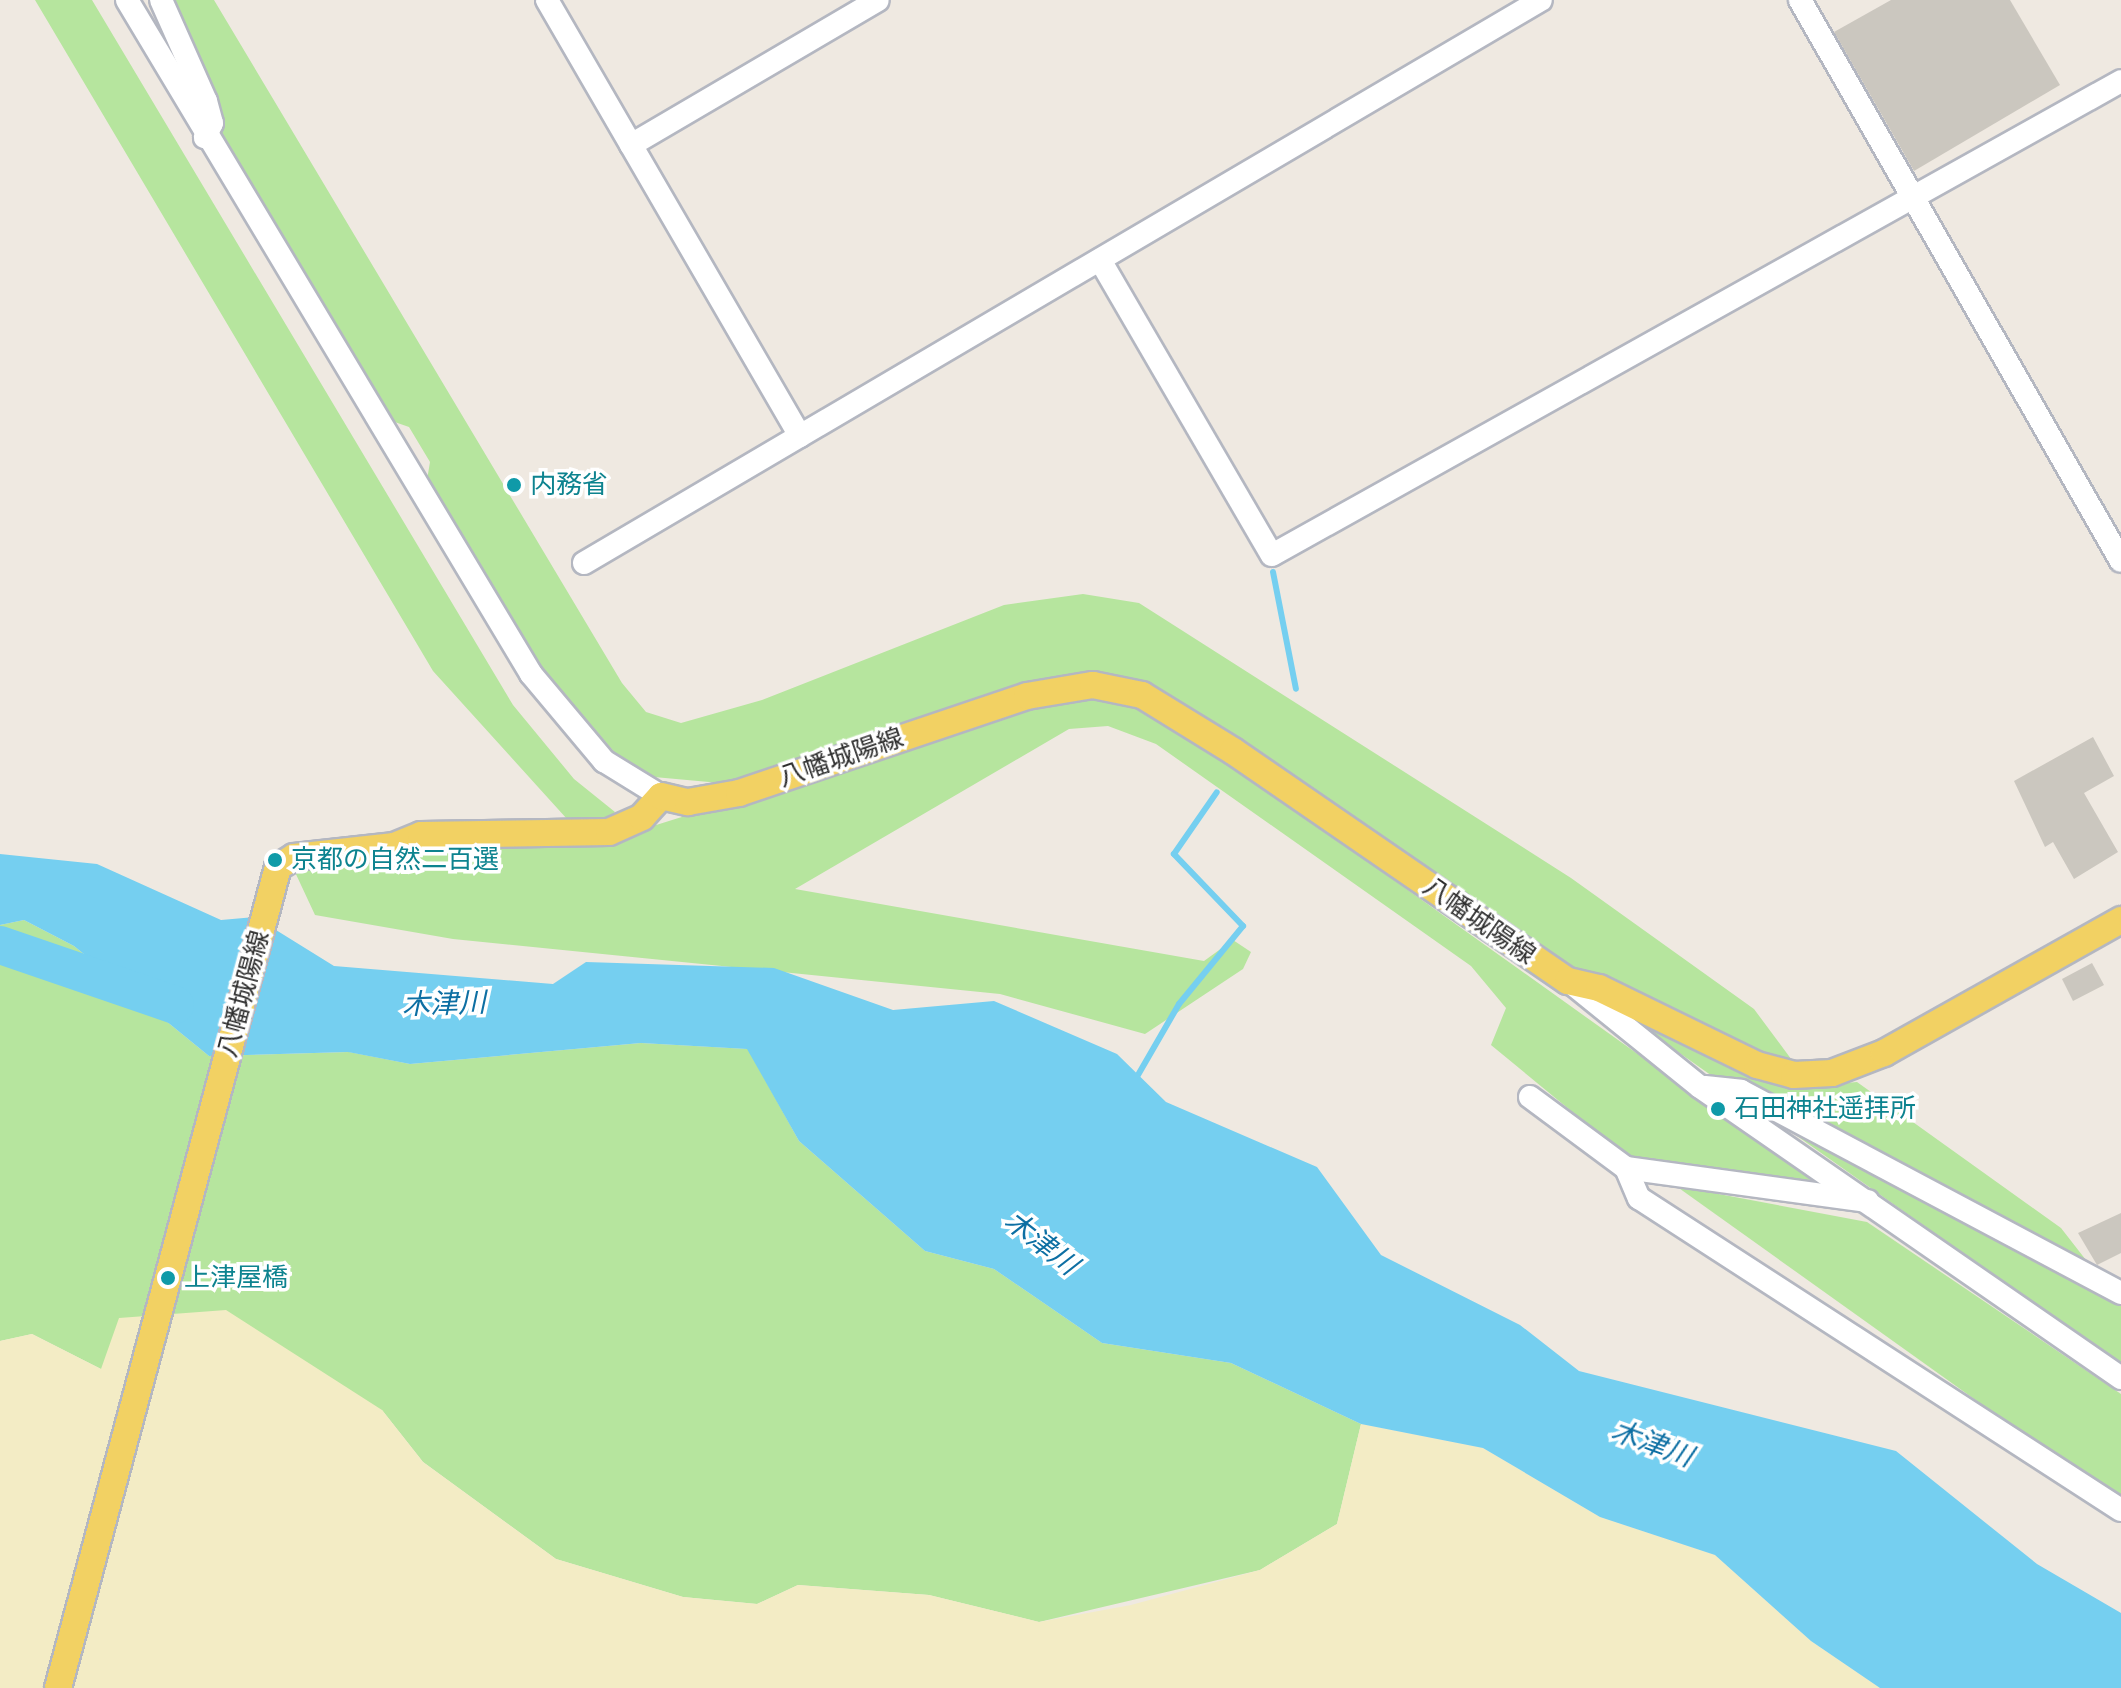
<!DOCTYPE html>
<meta charset="utf-8">
<style>
body{margin:0}
#map{position:relative;width:2121px;height:1688px;overflow:hidden;background:#efe9e1;font-family:"DejaVu Sans","Noto Sans JP",sans-serif}
div>[style]{position:absolute}
.green>*{inset:0;background:#b6e59e}
.sand>*{inset:0;background:#f3ecc5}
.water>*{inset:0;background:#75cff0}
.stream>*{height:6px;margin:-3px;padding:0 3px;transform-origin:3px;border-radius:3px;background:#75cff0}
.river>*{height:38px;margin:-19px;padding:0 19px;transform-origin:19px;border-radius:19px;background:#75cff0}
.building>*{inset:0;background:#cbc7bf}
.roads{filter:drop-shadow(2px 0 #b4b7c1) drop-shadow(-2px 0 #b4b7c1) drop-shadow(0 2px #b4b7c1) drop-shadow(0 -2px #b4b7c1)}
.minor>*{height:22px;margin:-11px;padding:0 11px;transform-origin:11px;border-radius:11px;background:#fff}
.major>*{height:26px;margin:-13px;padding:0 13px;transform-origin:13px;border-radius:13px;background:#f2d163}
.dots>*{width:22px;height:22px;translate:-50% -50%;box-sizing:border-box;border:4px solid #fff;border-radius:50%}
span{translate:-50% -50%;white-space:nowrap;text-align:center;line-height:1.15;-webkit-text-stroke:7px #fff;paint-order:stroke}
.culture-label{font-size:26px;color:#0d838f}
.left{translate:0 -50%;text-align:left}
.street-label{font-size:26px;color:#2e2e2e}
.water-label{font-size:28px;color:#0d6fa3;font-style:italic}
</style>
<div id="map">
<div class="green">
<div style="clip-path:polygon(35px 0,92px 0,513px 705px,574px 779px,615px 812px,608px 821px,567px 819px,433px 671px)"></div>
<div style="clip-path:polygon(169px 0,214px 0,622px 683px,646px 712px,681px 723px,762px 700px,1004px 605px,1083px 594px,1139px 603px,1571px 878px,1754px 1009px,1797px 1067px,1733px 1046px,1527px 946px,1241px 747px,1079px 677px,731px 784px,654px 777px,621px 760px,540px 665px,427px 480px,430px 462px,409px 427px,389px 420px,221px 134px,220px 111px)"></div>
<div style="clip-path:polygon(1069px 696px,1127px 703px,1227px 761px,1834px 1194px,1626px 1156px,1491px 1045px,1506px 1008px,1471px 966px,1156px 744px,1108px 726px,1069px 729px,795px 889px,1204px 961px,1233px 940px,1251px 952px,1243px 969px,1145px 1034px,1000px 994px,453px 939px,315px 915px,294px 870px,425px 840px,621px 836px)"></div>
<div style="clip-path:polygon(24px 920px,74px 946px,209px 1056px,349px 1052px,410px 1064px,641px 1043px,748px 1049px,799px 1141px,925px 1251px,994px 1269px,1102px 1343px,1231px 1363px,1361px 1424px,1337px 1524px,1260px 1570px,1039px 1622px,929px 1595px,798px 1585px,757px 1604px,683px 1597px,556px 1559px,423px 1462px,382px 1410px,101px 1369px,32px 1334px,0 1341px,0 925px)"></div>
<div style="clip-path:polygon(1613px 1006px,1813px 1086px,1857px 1082px,2061px 1228px,2121px 1305px,2121px 1365px)"></div>
<div style="clip-path:polygon(1676px 1186px,1867px 1222px,2121px 1394px,2121px 1504px)"></div>
</div>
<div class="sand">
<div style="clip-path:polygon(226px 1310px,382px 1410px,423px 1462px,556px 1559px,683px 1597px,757px 1604px,798px 1585px,929px 1595px,1039px 1622px,1131px 1605px,1260px 1570px,1337px 1524px,1361px 1424px,1483px 1448px,1600px 1517px,1715px 1555px,1811px 1641px,1880px 1688px,0 1688px,0 1341px,32px 1334px,101px 1369px,119px 1318px)"></div>
</div>
<div class="water">
<div style="clip-path:polygon(0 854px,97px 864px,221px 920px,255px 917px,334px 966px,553px 984px,586px 962px,774px 968px,893px 1010px,994px 1001px,1117px 1054px,1166px 1102px,1317px 1167px,1381px 1255px,1520px 1325px,1579px 1371px,1896px 1451px,2037px 1564px,2121px 1613px,2121px 1688px,1880px 1688px,1811px 1641px,1715px 1555px,1600px 1517px,1483px 1448px,1361px 1424px,1231px 1363px,1102px 1343px,994px 1269px,925px 1251px,799px 1141px,747px 1049px,641px 1043px,410px 1064px,348px 1052px,209px 1056px,74px 946px,24px 920px,0 925px)"></div>
</div>
<div class="stream">
<div style="left:1273px;top:572px;width:119px;rotate:78.9deg"></div>
<div style="left:1138px;top:1075px;width:82px;rotate:-60deg"></div>
<div style="left:1179px;top:1004px;width:101px;rotate:-50.6deg"></div>
<div style="left:1243px;top:926px;width:100px;rotate:-133.8deg"></div>
<div style="left:1174px;top:854px;width:75px;rotate:-55.3deg"></div>
</div>
<div class="river">
<div style="left:0;top:945px;width:185px;rotate:18.9deg"></div>
</div>
<div class="building">
<div style="clip-path:polygon(1891px 0,2010px 0,2060px 85px,1914px 171px,1834px 32px)"></div>
<div style="clip-path:polygon(2093px 737px,2114px 776px,2084px 793px,2118px 852px,2074px 879px,2053px 842px,2045px 847px,2014px 781px)"></div>
<div style="clip-path:polygon(2092px 963px,2104px 985px,2073px 1001px,2062px 979px)"></div>
<div style="clip-path:polygon(2121px 1213px,2121px 1253px,2097px 1265px,2078px 1233px)"></div>
</div>
<div class="roads">
<div class="minor">
<div style="left:127px;top:0;width:786px;rotate:59.06deg"></div>
<div style="left:531px;top:674px;width:114px;rotate:50deg"></div>
<div style="left:604px;top:761px;width:67px;rotate:31.6deg"></div>
<div style="left:161px;top:0;width:111px;rotate:66deg"></div>
<div style="left:206px;top:101px;width:23px;rotate:75deg"></div>
<div style="left:212px;top:123px;width:16px;rotate:117deg"></div>
<div style="left:547px;top:0;width:504px;rotate:59.87deg"></div>
<div style="left:1800px;top:0;width:646px;rotate:60.22deg"></div>
<div style="left:631px;top:145px;width:286px;rotate:-30.4deg"></div>
<div style="left:1100px;top:260px;width:341px;rotate:59.8deg"></div>
<div style="left:1272px;top:555px;width:972px;rotate:-29.17deg"></div>
<div style="left:584px;top:563px;width:1110px;rotate:-30.47deg"></div>
<div style="left:1570px;top:982px;width:167px;rotate:38.9deg"></div>
<div style="left:1700px;top:1087px;width:512px;rotate:34.65deg"></div>
<div style="left:1705px;top:1087px;width:36px;rotate:6deg"></div>
<div style="left:1741px;top:1091px;width:430px;rotate:28deg"></div>
<div style="left:1530px;top:1097px;width:119px;rotate:36.5deg"></div>
<div style="left:1626px;top:1168px;width:33px;rotate:67deg"></div>
<div style="left:1639px;top:1198px;width:574px;rotate:32.92deg"></div>
<div style="left:1626px;top:1168px;width:244px;rotate:7.8deg"></div>
</div>
<div class="major">
<div style="left:58px;top:1688px;width:850px;rotate:-75deg"></div>
<div style="left:278px;top:867px;width:19px;rotate:-32deg"></div>
<div style="left:294px;top:857px;width:101px;rotate:-6.3deg"></div>
<div style="left:394px;top:846px;width:29px;rotate:-22deg"></div>
<div style="left:421px;top:835px;width:188px;rotate:-0.9deg"></div>
<div style="left:609px;top:832px;width:36px;rotate:-24deg"></div>
<div style="left:642px;top:817px;width:28px;rotate:-48deg"></div>
<div style="left:661px;top:796px;width:28px;rotate:13deg"></div>
<div style="left:688px;top:802px;width:52px;rotate:-10deg"></div>
<div style="left:739px;top:793px;width:304px;rotate:-18.6deg"></div>
<div style="left:1027px;top:696px;width:67px;rotate:-9.5deg"></div>
<div style="left:1093px;top:685px;width:50px;rotate:11.5deg"></div>
<div style="left:1142px;top:695px;width:107px;rotate:31.6deg"></div>
<div style="left:1233px;top:751px;width:406px;rotate:34.5deg"></div>
<div style="left:1568px;top:981px;width:32px;rotate:13deg"></div>
<div style="left:1599px;top:988px;width:176px;rotate:26deg"></div>
<div style="left:1757px;top:1065px;width:38px;rotate:15deg"></div>
<div style="left:1794px;top:1075px;width:38px;rotate:-3deg"></div>
<div style="left:1832px;top:1073px;width:56px;rotate:-21deg"></div>
<div style="left:1884px;top:1053px;width:272px;rotate:-29.3deg"></div>
</div>
</div>
<div class="dots">
<div style="left:514px;top:485px;background:#0f9aa8"></div>
<div style="left:275px;top:860px;background:#0f9aa8"></div>
<div style="left:1718px;top:1109px;background:#0f9aa8"></div>
<div style="left:168px;top:1278px;background:#0f9aa8"></div>
</div>
<div class="culture-label">
<span class="left" style="left:530px;top:485px">内務省</span>
<span class="left" style="left:291px;top:860px">京都の自然二百選</span>
<span class="left" style="left:1734px;top:1109px">石田神社遥拝所</span>
<span class="left" style="left:184px;top:1278px">上津屋橋</span>
</div>
<div class="street-label">
<span style="left:841px;top:758px;rotate:-19deg">八幡城陽線</span>
<span style="left:1479px;top:921px;rotate:35deg">八幡城陽線</span>
<span style="left:244px;top:994px;rotate:-75deg">八幡城陽線</span>
</div>
<div class="water-label">
<span style="left:444px;top:1004px;rotate:-2deg">木津川</span>
<span style="left:1041px;top:1243px;rotate:38deg">木津川</span>
<span style="left:1652px;top:1444px;rotate:20deg">木津川</span>
</div>
</div>
